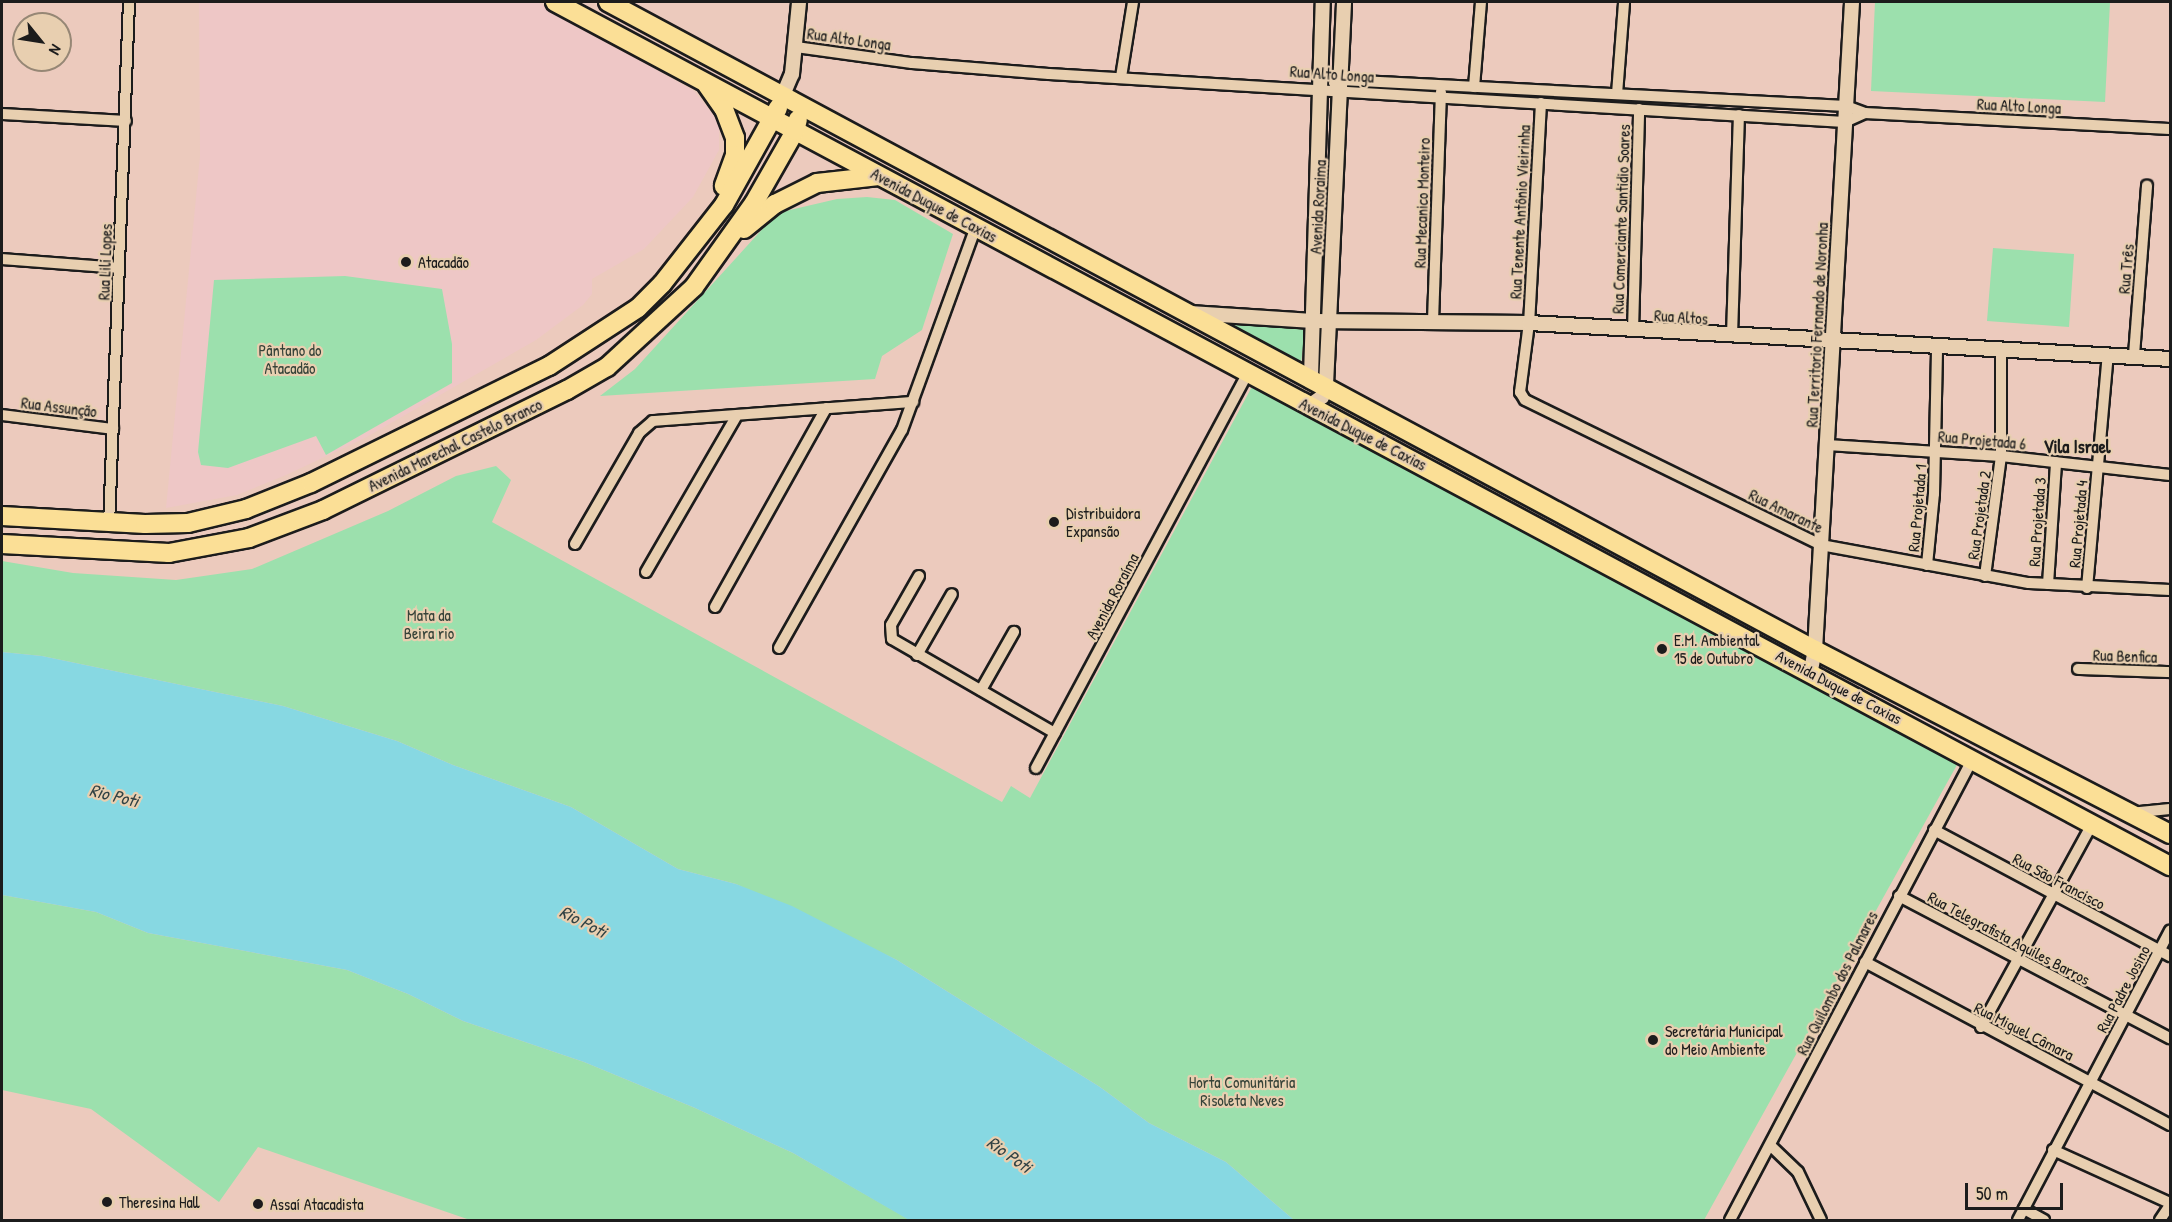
<!DOCTYPE html>
<meta charset="utf-8">
<style>
body{margin:0}
#map{position:relative;width:2172px;height:1222px;overflow:hidden;background:#eccabd;font-family:"Patrick Hand",sans-serif}
div>[style]{position:absolute}
.built>*{inset:0;background:#eec7c6}
.green>*{inset:0;background:#9ce0ad}
.water>*{inset:0;background:#87d8e2}
.roads{filter:drop-shadow(2px 0 #1c1c1c) drop-shadow(-2px 0 #1c1c1c) drop-shadow(0 2px #1c1c1c) drop-shadow(0 -2px #1c1c1c)}
.minor>*{height:10px;margin:-5px;padding:0 5px;transform-origin:5px;border-radius:5px;background:#e8cfb0}
.tertiary>*{height:14px;margin:-7px;padding:0 7px;transform-origin:7px;border-radius:7px;background:#e8cfb0}
.primary>*{height:18px;margin:-9px;padding:0 9px;transform-origin:9px;border-radius:9px;background:#fbdf96}
.dots>*{width:16px;height:16px;translate:-50% -50%;box-sizing:border-box;border:3px solid #e8cfb0;border-radius:50%}
span{translate:-50% -50%;white-space:nowrap;text-align:center;line-height:1.15;-webkit-text-stroke:4.5px #e8cfb0;paint-order:stroke}
.street-label{font-size:16px;color:#1c1c1c}
.poi-label{font-size:16px;color:#1c1c1c}
.left{translate:0 -50%;text-align:left}
.park-label{font-size:16px;color:#364339}
.neighbourhood-label{font-size:18px;color:#1c1c1c;font-weight:700}
.water-label{font-size:18px;color:#314244;font-style:italic}
.frame{position:absolute;inset:0;border:3px solid #1c1c1c;pointer-events:none}
.north{position:absolute;left:12px;top:12px;width:60px;height:60px;box-sizing:border-box;background:#e8cfb0;border:2px solid #968775;border-radius:50%;rotate:120deg;font-size:16px;font-weight:700;line-height:24px;text-align:center;color:#1c1c1c}
.north::after{content:'';display:block;margin:auto;width:21px;height:27px;background:#1c1c1c;clip-path:polygon(50% 0,100% 100%,50% 72%,0 100%)}
.scale{position:absolute;left:1965px;top:1183px;width:98px;height:27px;box-sizing:border-box;border:3px solid #1c1c1c;border-top:0;padding-left:8px;font-size:18px;line-height:21px;white-space:nowrap;color:#1c1c1c;-webkit-text-stroke:4px #e8cfb0;paint-order:stroke}
</style>
<div id="map">
<div class="built">
<div style="clip-path:polygon(199px 2px,537px 2px,694px 91px,719px 122px,719px 150px,693px 197px,644px 249px,592px 279px,592px 294px,583px 305px,536px 340px,363px 439px,286px 475px,237px 495px,166px 508px,200px 156px)"></div>
</div>
<div class="green">
<div style="clip-path:polygon(1875px 2px,2110px 2px,2105px 102px,1871px 91px)"></div>
<div style="clip-path:polygon(867px 197px,895px 200px,953px 234px,922px 330px,882px 356px,875px 379px,600px 396px,635px 369px,777px 213px,837px 199px)"></div>
<div style="clip-path:polygon(1993px 248px,2074px 254px,2069px 327px,1987px 321px)"></div>
<div style="clip-path:polygon(345px 276px,442px 289px,452px 344px,452px 383px,326px 455px,316px 436px,228px 468px,201px 465px,198px 452px,214px 280px)"></div>
<div style="clip-path:polygon(1220px 322px,1306px 324px,1301px 363px,1268px 346px)"></div>
<div style="clip-path:polygon(1254px 383px,1958px 763px,1704px 1220px,1294px 1220px,1226px 1162px,1149px 1123px,1100px 1087px,897px 960px,736px 884px,678px 869px,571px 807px,453px 765px,397px 741px,283px 706px,42px 656px,2px 652px,2px 561px,73px 573px,176px 580px,252px 569px,388px 511px,456px 476px,496px 466px,511px 480px,492px 522px,1002px 802px,1011px 786px,1030px 798px)"></div>
<div style="clip-path:polygon(2px 895px,96px 912px,148px 933px,347px 970px,408px 994px,463px 1021px,584px 1062px,695px 1108px,793px 1153px,910px 1220px,470px 1220px,258px 1147px,219px 1202px,91px 1109px,2px 1090px)"></div>
</div>
<div class="water">
<div style="clip-path:polygon(2px 652px,42px 656px,283px 706px,397px 741px,453px 765px,571px 807px,678px 869px,736px 884px,792px 906px,897px 960px,1100px 1087px,1149px 1123px,1226px 1162px,1294px 1220px,909px 1220px,793px 1153px,695px 1108px,584px 1062px,463px 1021px,408px 994px,347px 970px,148px 933px,96px 912px,2px 895px)"></div>
</div>
<div class="roads">
<div class="minor">
<div style="left:796px;top:47px;width:117px;rotate:7.9deg"></div>
<div style="left:912px;top:63px;width:137px;rotate:4.6deg"></div>
<div style="left:1049px;top:74px;width:797px;rotate:3.45deg"></div>
<div style="left:1845px;top:122px;width:22px;rotate:-24deg"></div>
<div style="left:1121px;top:77px;width:76px;rotate:-80.9deg"></div>
<div style="left:1334px;top:83px;width:8px;rotate:-23deg"></div>
<div style="left:1341px;top:80px;width:506px;rotate:2.95deg"></div>
<div style="left:1846px;top:106px;width:20px;rotate:20deg"></div>
<div style="left:1865px;top:113px;width:305px;rotate:3deg"></div>
<div style="left:1474px;top:87px;width:85px;rotate:-85.3deg"></div>
<div style="left:1617px;top:94px;width:92px;rotate:-85.6deg"></div>
<div style="left:1541px;top:103px;width:220px;rotate:93.1deg"></div>
<div style="left:1529px;top:323px;width:70px;rotate:97.4deg"></div>
<div style="left:1520px;top:392px;width:9px;rotate:58deg"></div>
<div style="left:1525px;top:400px;width:330px;rotate:26.1deg"></div>
<div style="left:1821px;top:545px;width:211px;rotate:10.4deg"></div>
<div style="left:2029px;top:583px;width:141px;rotate:2.8deg"></div>
<div style="left:2px;top:114px;width:124px;rotate:3.2deg"></div>
<div style="left:2px;top:259px;width:117px;rotate:4.4deg"></div>
<div style="left:1433px;top:321px;width:229px;rotate:-88deg"></div>
<div style="left:1633px;top:330px;width:221px;rotate:-88.4deg"></div>
<div style="left:1732px;top:336px;width:221px;rotate:-88.2deg"></div>
<div style="left:2134px;top:355px;width:170px;rotate:-85.6deg"></div>
<div style="left:2px;top:415px;width:112px;rotate:7.2deg"></div>
<div style="left:1827px;top:445px;width:174px;rotate:3.6deg"></div>
<div style="left:2001px;top:456px;width:170px;rotate:6.4deg"></div>
<div style="left:109px;top:525px;width:523px;rotate:-87.81deg"></div>
<div style="left:575px;top:544px;width:128px;rotate:-60deg"></div>
<div style="left:639px;top:433px;width:18px;rotate:-41deg"></div>
<div style="left:653px;top:421px;width:261px;rotate:-4.2deg"></div>
<div style="left:1927px;top:565px;width:71px;rotate:-84.4deg"></div>
<div style="left:1934px;top:494px;width:148px;rotate:-88.8deg"></div>
<div style="left:646px;top:572px;width:179px;rotate:-59.9deg"></div>
<div style="left:919px;top:576px;width:56px;rotate:119.7deg"></div>
<div style="left:891px;top:625px;width:14px;rotate:86deg"></div>
<div style="left:892px;top:639px;width:188px;rotate:30deg"></div>
<div style="left:1985px;top:576px;width:121px;rotate:-82.4deg"></div>
<div style="left:2001px;top:456px;width:107px;rotate:-90deg"></div>
<div style="left:2048px;top:584px;width:122px;rotate:-86.2deg"></div>
<div style="left:2087px;top:588px;width:235px;rotate:-84.9deg"></div>
<div style="left:715px;top:607px;width:228px;rotate:-60.8deg"></div>
<div style="left:779px;top:648px;width:250px;rotate:-60.6deg"></div>
<div style="left:902px;top:430px;width:216px;rotate:-70deg"></div>
<div style="left:917px;top:655px;width:70px;rotate:-60.2deg"></div>
<div style="left:2078px;top:669px;width:92px;rotate:1.9deg"></div>
<div style="left:981px;top:690px;width:67px;rotate:-60.4deg"></div>
<div style="left:1036px;top:768px;width:447px;rotate:-61.8deg"></div>
<div style="left:2130px;top:813px;width:40px;rotate:-5.7deg"></div>
<div style="left:1934px;top:830px;width:268px;rotate:28.1deg"></div>
<div style="left:1899px;top:896px;width:306px;rotate:27.7deg"></div>
<div style="left:1865px;top:962px;width:346px;rotate:28.1deg"></div>
<div style="left:1981px;top:1027px;width:231px;rotate:-61.3deg"></div>
<div style="left:1771px;top:1146px;width:37px;rotate:44deg"></div>
<div style="left:1798px;top:1172px;width:53px;rotate:64.4deg"></div>
<div style="left:2053px;top:1150px;width:128px;rotate:24.4deg"></div>
<div style="left:2024px;top:1209px;width:23px;rotate:29deg"></div>
<div style="left:1730px;top:1220px;width:520px;rotate:-62.25deg"></div>
<div style="left:2018px;top:1220px;width:327px;rotate:-62.3deg"></div>
<div style="left:2160px;top:1220px;width:18px;rotate:-56deg"></div>
</div>
<div class="tertiary">
<div style="left:783px;top:95px;width:23px;rotate:-67deg"></div>
<div style="left:792px;top:74px;width:72px;rotate:-84.4deg"></div>
<div style="left:1190px;top:313px;width:123px;rotate:3.7deg"></div>
<div style="left:1313px;top:321px;width:216px;rotate:0.5deg"></div>
<div style="left:1529px;top:323px;width:642px;rotate:3.21deg"></div>
<div style="left:1311px;top:376px;width:374px;rotate:-88.2deg"></div>
<div style="left:1309px;top:406px;width:16px;rotate:-35deg"></div>
<div style="left:1322px;top:397px;width:13px;rotate:-72deg"></div>
<div style="left:1326px;top:385px;width:383px;rotate:-87.3deg"></div>
<div style="left:1811px;top:670px;width:20px;rotate:-79deg"></div>
<div style="left:1815px;top:650px;width:649px;rotate:-86.73deg"></div>
</div>
<div class="primary">
<div style="left:555px;top:2px;width:1832px;rotate:28.15deg"></div>
<div style="left:608px;top:2px;width:1370px;rotate:28.23deg"></div>
<div style="left:1815px;top:650px;width:400px;rotate:27.4deg"></div>
<div style="left:707px;top:85px;width:29px;rotate:55deg"></div>
<div style="left:724px;top:109px;width:31px;rotate:69deg"></div>
<div style="left:735px;top:138px;width:17px;rotate:90deg"></div>
<div style="left:735px;top:155px;width:33px;rotate:110deg"></div>
<div style="left:744px;top:229px;width:40px;rotate:-39deg"></div>
<div style="left:775px;top:204px;width:47px;rotate:-26.6deg"></div>
<div style="left:817px;top:183px;width:62px;rotate:-6.4deg"></div>
<div style="left:2px;top:516px;width:143px;rotate:3.2deg"></div>
<div style="left:145px;top:524px;width:43px;rotate:-1.3deg"></div>
<div style="left:188px;top:523px;width:60px;rotate:-13.6deg"></div>
<div style="left:246px;top:509px;width:70px;rotate:-21.8deg"></div>
<div style="left:311px;top:483px;width:265px;rotate:-26.2deg"></div>
<div style="left:549px;top:366px;width:106px;rotate:-33.1deg"></div>
<div style="left:638px;top:308px;width:34px;rotate:-45deg"></div>
<div style="left:662px;top:284px;width:100px;rotate:-51.9deg"></div>
<div style="left:724px;top:205px;width:111px;rotate:-60.9deg"></div>
<div style="left:2px;top:544px;width:167px;rotate:3.1deg"></div>
<div style="left:169px;top:553px;width:81px;rotate:-10.6deg"></div>
<div style="left:249px;top:538px;width:79px;rotate:-20.7deg"></div>
<div style="left:323px;top:510px;width:272px;rotate:-26.2deg"></div>
<div style="left:567px;top:390px;width:46px;rotate:-29.9deg"></div>
<div style="left:607px;top:367px;width:118px;rotate:-42.6deg"></div>
<div style="left:694px;top:287px;width:103px;rotate:-54.5deg"></div>
<div style="left:754px;top:203px;width:83px;rotate:-60.3deg"></div>
<div style="left:795px;top:131px;width:12px;rotate:-76deg"></div>
</div>
</div>
<div class="dots">
<div style="left:406px;top:262px;background:#1c1c1c"></div>
<div style="left:1054px;top:522px;background:#1c1c1c"></div>
<div style="left:1662px;top:649px;background:#1c1c1c"></div>
<div style="left:1653px;top:1040px;background:#1c1c1c"></div>
<div style="left:107px;top:1202px;background:#1c1c1c"></div>
<div style="left:258px;top:1204px;background:#1c1c1c"></div>
</div>
<div class="street-label">
<span style="left:849px;top:39px;rotate:8deg">Rua Alto Longa</span>
<span style="left:1332px;top:74px;rotate:4deg">Rua Alto Longa</span>
<span style="left:2019px;top:106px;rotate:3deg">Rua Alto Longa</span>
<span style="left:1422px;top:203px;rotate:-88deg">Rua Mecanico Monteiro</span>
<span style="left:934px;top:205px;rotate:28deg">Avenida Duque de Caxias</span>
<span style="left:1318px;top:207px;rotate:-87deg">Avenida Roraima</span>
<span style="left:1520px;top:212px;rotate:-87deg">Rua Tenente Antônio Vieirinha</span>
<span style="left:1621px;top:219px;rotate:-88deg">Rua Comerciante Santidio Soares</span>
<span style="left:105px;top:262px;rotate:-88deg">Rua Lili Lopes</span>
<span style="left:2126px;top:269px;rotate:-85deg">Rua Três</span>
<span style="left:1681px;top:317px;rotate:4deg">Rua Altos</span>
<span style="left:1817px;top:325px;rotate:-87deg">Rua Territorio Fernando de Noronha</span>
<span style="left:59px;top:407px;rotate:7deg">Rua Assunção</span>
<span style="left:1363px;top:434px;rotate:27deg">Avenida Duque de Caxias</span>
<span style="left:1982px;top:440px;rotate:5deg">Rua Projetada 6</span>
<span style="left:455px;top:445px;rotate:-26deg">Avenida Marechal Castelo Branco</span>
<span style="left:1917px;top:508px;rotate:-85deg">Rua Projetada 1</span>
<span style="left:1786px;top:511px;rotate:26deg">Rua Amarante</span>
<span style="left:1979px;top:515px;rotate:-82deg">Rua Projetada 2</span>
<span style="left:2037px;top:522px;rotate:-86deg">Rua Projetada 3</span>
<span style="left:2078px;top:524px;rotate:-85deg">Rua Projetada 4</span>
<span style="left:1112px;top:596px;rotate:-62deg">Avenida Roraíma</span>
<span style="left:2125px;top:656px;rotate:2deg">Rua Benfica</span>
<span style="left:1839px;top:687px;rotate:28deg">Avenida Duque de Caxias</span>
<span style="left:2059px;top:881px;rotate:28deg">Rua São Francisco</span>
<span style="left:2009px;top:938px;rotate:28deg">Rua Telegrafista Aquiles Barros</span>
<span style="left:1837px;top:983px;rotate:-63deg">Rua Quilombo dos Palmares</span>
<span style="left:2123px;top:989px;rotate:-62deg">Rua Padre Josino</span>
<span style="left:2024px;top:1031px;rotate:27deg">Rua Miguel Câmara</span>
</div>
<div class="poi-label">
<span class="left" style="left:418px;top:262px">Atacadão</span>
<span class="left" style="left:1066px;top:522px">Distribuidora<br>Expansão</span>
<span class="left" style="left:1674px;top:649px">E.M. Ambiental<br>15 de Outubro</span>
<span class="left" style="left:1665px;top:1040px">Secretária Municipal<br>do Meio Ambiente</span>
<span class="left" style="left:119px;top:1202px">Theresina Hall</span>
<span class="left" style="left:270px;top:1204px">Assaí Atacadista</span>
</div>
<div class="park-label">
<span style="left:290px;top:359px">Pântano do<br>Atacadão</span>
<span style="left:429px;top:624px">Mata da<br>Beira rio</span>
<span style="left:1242px;top:1091px">Horta Comunitária<br>Risoleta Neves</span>
</div>
<div class="neighbourhood-label">
<span style="left:2077px;top:447px">Vila Israel</span>
</div>
<div class="water-label">
<span style="left:114px;top:796px;rotate:14deg">Rio Poti</span>
<span style="left:583px;top:922px;rotate:27deg">Rio Poti</span>
<span style="left:1009px;top:1155px;rotate:35deg">Rio Poti</span>
</div>
<div class="frame"></div>
<div class="north">N</div>
<div class="scale">50 m</div>
</div>
